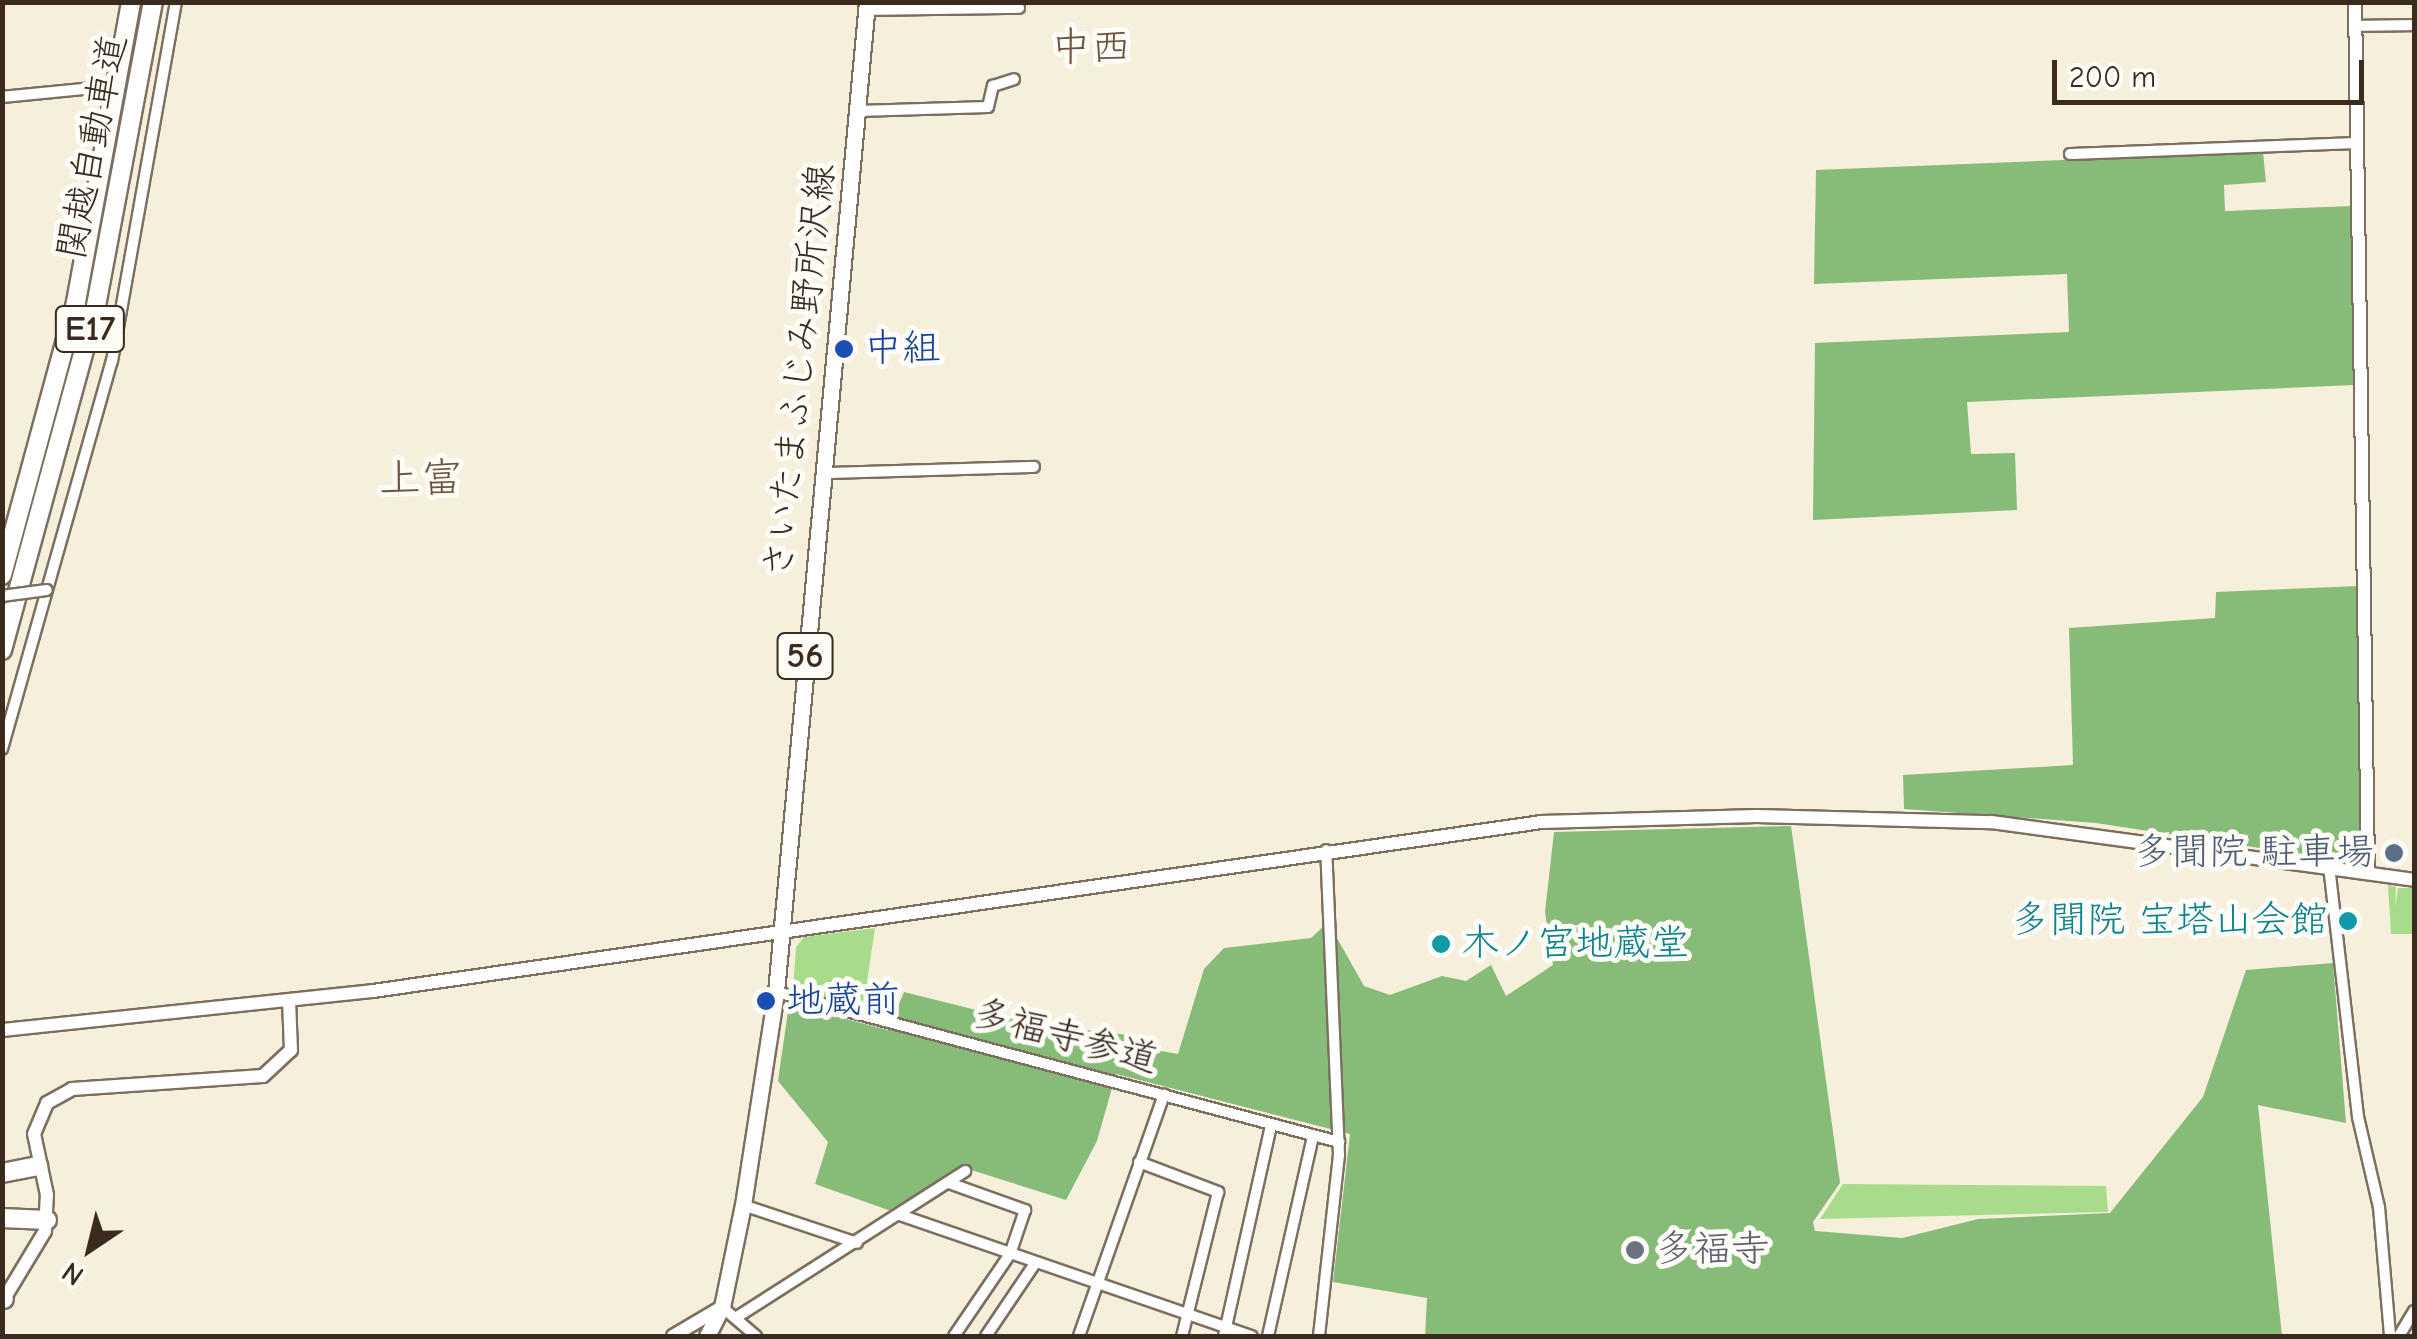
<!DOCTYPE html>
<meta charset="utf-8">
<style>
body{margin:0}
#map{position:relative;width:2417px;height:1339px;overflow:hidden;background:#f6efdc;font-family:"Comic Neue","Klee One",sans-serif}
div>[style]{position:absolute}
.green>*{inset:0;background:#a8dc8b}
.forest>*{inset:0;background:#86bc77}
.roads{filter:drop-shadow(2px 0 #7c6f60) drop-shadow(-2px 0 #7c6f60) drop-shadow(0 2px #7c6f60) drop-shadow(0 -2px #7c6f60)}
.minor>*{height:10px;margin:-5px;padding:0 5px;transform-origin:5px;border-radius:5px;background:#fff}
.tertiary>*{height:12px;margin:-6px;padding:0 6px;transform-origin:6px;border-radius:6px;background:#fff}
.primary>*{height:15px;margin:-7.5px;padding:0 7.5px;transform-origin:7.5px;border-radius:7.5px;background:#fff}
.motorway>*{height:18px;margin:-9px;padding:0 9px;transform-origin:9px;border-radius:9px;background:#fff}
.bridges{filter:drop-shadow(2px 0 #7c6f60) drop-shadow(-2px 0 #7c6f60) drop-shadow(0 2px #7c6f60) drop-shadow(0 -2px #7c6f60)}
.minor-bridge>*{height:10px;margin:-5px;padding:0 5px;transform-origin:5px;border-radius:5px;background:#fff}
.dots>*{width:28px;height:28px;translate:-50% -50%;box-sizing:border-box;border:5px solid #fdfcf7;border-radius:50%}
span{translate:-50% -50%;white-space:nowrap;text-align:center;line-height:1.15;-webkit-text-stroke:10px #fdfcf7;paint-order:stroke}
.shield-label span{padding:2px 8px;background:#fdfcf7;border:2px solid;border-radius:8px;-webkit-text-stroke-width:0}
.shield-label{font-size:35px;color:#3b2a1e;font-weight:700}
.street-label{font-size:38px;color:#3b2a1e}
.transit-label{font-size:38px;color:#164399}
.left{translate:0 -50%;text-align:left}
.service-label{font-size:38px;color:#4e5e75}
.right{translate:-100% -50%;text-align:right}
.culture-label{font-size:38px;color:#0d838f}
.worship-label{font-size:38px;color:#5b616d}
.neighbourhood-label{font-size:40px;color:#70533e}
.quarter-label{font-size:42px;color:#70533e}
.frame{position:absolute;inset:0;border:5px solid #3b2a1e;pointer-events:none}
.north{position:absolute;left:40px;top:1199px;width:100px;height:100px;-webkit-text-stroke:8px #fdfcf7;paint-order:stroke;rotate:215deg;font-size:28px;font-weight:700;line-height:40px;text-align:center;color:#3b2a1e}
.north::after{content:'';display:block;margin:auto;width:35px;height:45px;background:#3b2a1e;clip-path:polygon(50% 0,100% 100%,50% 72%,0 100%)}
.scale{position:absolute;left:2052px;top:60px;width:312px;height:45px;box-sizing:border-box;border:5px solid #3b2a1e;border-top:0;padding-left:12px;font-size:30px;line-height:35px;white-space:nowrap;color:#3b2a1e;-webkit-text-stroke:8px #fdfcf7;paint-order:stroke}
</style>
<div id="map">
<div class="green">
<div style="clip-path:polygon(2388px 885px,2396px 887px,2395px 907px,2398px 888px,2414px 888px,2414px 934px,2391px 934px)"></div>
<div style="clip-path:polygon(875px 928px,863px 1009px,793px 992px,796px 947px,804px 937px)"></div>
<div style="clip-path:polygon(1843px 1184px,2106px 1186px,2108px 1212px,1820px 1219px)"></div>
</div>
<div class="forest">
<div style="clip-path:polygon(2263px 152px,2266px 182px,2224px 185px,2225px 211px,2352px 206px,2354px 385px,1967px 402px,1971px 454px,2015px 453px,2017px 510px,1813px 520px,1815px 343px,2069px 332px,2067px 274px,1814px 284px,1816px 170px)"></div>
<div style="clip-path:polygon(2359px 586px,2359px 857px,2353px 862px,2096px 823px,1904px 809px,1903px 775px,2073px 765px,2069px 628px,2215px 618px,2216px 592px)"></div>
<div style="clip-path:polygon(1791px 826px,1840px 1183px,1813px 1222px,1815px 1231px,1902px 1238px,1978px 1219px,2110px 1213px,2203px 1097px,2246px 970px,2333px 963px,2346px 1123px,2258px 1105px,2282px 1336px,1425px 1336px,1427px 1298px,1333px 1282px,1350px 1134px,1116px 1074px,1097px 1141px,1066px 1200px,962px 1167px,891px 1211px,815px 1184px,828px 1142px,778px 1081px,789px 1004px,888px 1030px,904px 992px,1085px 1037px,1087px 1030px,1136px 1036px,1139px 1047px,1178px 1054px,1204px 969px,1224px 948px,1311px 938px,1328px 922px,1364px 986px,1390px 995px,1442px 976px,1466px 981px,1491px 965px,1506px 996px,1553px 965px,1545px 912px,1554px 832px)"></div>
</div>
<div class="roads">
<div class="minor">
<div style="left:867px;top:10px;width:152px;rotate:-0.8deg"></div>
<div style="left:2355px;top:26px;width:59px;rotate:-1deg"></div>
<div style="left:2px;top:97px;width:92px;rotate:-5.6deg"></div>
<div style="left:858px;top:111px;width:130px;rotate:-1.8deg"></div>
<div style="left:988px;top:107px;width:22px;rotate:-77deg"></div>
<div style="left:993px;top:86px;width:22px;rotate:-18deg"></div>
<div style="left:2070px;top:154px;width:288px;rotate:-2.2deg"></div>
<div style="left:826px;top:473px;width:208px;rotate:-1.7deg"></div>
<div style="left:2px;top:749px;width:403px;rotate:-74.2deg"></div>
<div style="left:112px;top:361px;width:365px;rotate:-79.9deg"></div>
<div style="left:2329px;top:866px;width:253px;rotate:83.4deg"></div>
<div style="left:2358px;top:1117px;width:92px;rotate:76.9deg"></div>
<div style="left:2379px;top:1207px;width:129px;rotate:85.1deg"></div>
<div style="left:776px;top:992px;width:583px;rotate:14.92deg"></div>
<div style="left:1139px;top:1162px;width:85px;rotate:20.8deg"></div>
<div style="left:1218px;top:1192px;width:148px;rotate:104deg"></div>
<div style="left:949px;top:1183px;width:81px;rotate:19.6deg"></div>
<div style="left:1025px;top:1210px;width:46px;rotate:108.8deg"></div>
<div style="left:1010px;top:1254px;width:99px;rotate:124.3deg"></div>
<div style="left:743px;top:1205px;width:120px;rotate:18.4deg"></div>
<div style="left:900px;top:1215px;width:372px;rotate:19deg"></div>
<div style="left:722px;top:1307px;width:45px;rotate:40.5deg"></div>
<div style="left:737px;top:1317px;width:271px;rotate:-32.6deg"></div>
<div style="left:986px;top:1336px;width:89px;rotate:-56deg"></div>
<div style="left:1079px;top:1336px;width:256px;rotate:-70.6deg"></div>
<div style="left:1224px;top:1336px;width:216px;rotate:-77.4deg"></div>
<div style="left:1268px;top:1336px;width:205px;rotate:-77.3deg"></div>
<div style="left:1319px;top:1336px;width:182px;rotate:-83.7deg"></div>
<div style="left:1339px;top:1155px;width:305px;rotate:-92.4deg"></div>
<div style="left:2399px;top:1336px;width:29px;rotate:-59deg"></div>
</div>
<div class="tertiary">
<div style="left:2355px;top:2px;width:869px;rotate:89.14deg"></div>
<div style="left:2px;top:1030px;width:373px;rotate:-6deg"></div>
<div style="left:373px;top:991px;width:1180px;rotate:-8.23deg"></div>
<div style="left:1541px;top:822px;width:216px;rotate:-1.6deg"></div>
<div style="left:1757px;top:816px;width:235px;rotate:1.5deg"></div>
<div style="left:1992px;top:822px;width:426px;rotate:7.8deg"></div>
<div style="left:4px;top:1299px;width:79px;rotate:-58.9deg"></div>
<div style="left:45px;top:1231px;width:36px;rotate:-87deg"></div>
<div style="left:47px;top:1195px;width:62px;rotate:-102deg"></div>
<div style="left:34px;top:1134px;width:34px;rotate:-67deg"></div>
<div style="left:47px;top:1103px;width:29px;rotate:-29deg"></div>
<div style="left:72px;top:1089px;width:191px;rotate:-3.9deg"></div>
<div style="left:263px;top:1076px;width:38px;rotate:-43deg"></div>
<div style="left:291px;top:1050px;width:49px;rotate:-92.3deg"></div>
<div style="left:673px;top:1336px;width:57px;rotate:-30.6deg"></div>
</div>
<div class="primary">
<div style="left:707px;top:1336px;width:33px;rotate:-63deg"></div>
<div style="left:722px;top:1307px;width:104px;rotate:-78.4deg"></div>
<div style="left:743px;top:1205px;width:216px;rotate:-81.2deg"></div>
<div style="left:776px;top:992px;width:994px;rotate:-84.75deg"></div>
</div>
<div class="motorway">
<div style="left:2px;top:575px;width:283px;rotate:-74.8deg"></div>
<div style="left:76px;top:302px;width:305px;rotate:-79.6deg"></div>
<div style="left:2px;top:650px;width:357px;rotate:-74.7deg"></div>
<div style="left:96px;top:306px;width:309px;rotate:-79.4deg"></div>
<div style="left:2px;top:1173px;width:37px;rotate:-11deg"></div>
<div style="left:2px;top:1218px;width:45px;rotate:2.5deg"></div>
<div style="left:2px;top:1298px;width:2px;rotate:27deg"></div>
</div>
</div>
<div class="bridges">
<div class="minor-bridge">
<div style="left:2px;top:596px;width:45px;rotate:-7.6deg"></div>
</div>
</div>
<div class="dots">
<div style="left:844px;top:349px;background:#1a4fb4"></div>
<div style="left:2394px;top:853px;background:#5c6f8a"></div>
<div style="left:2348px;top:921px;background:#0f9aa8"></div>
<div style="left:1441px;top:944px;background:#0f9aa8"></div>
<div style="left:766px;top:1001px;background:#1a4fb4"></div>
<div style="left:1635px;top:1250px;background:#6b7280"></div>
</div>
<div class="shield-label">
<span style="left:90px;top:329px">E17</span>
<span style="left:805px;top:656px">56</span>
</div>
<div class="street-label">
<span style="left:93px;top:147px;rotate:-79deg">関越自動車道</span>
<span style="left:800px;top:371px;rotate:-84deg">さいたまふじみ野所沢線</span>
<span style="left:1065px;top:1037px;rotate:15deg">多福寺参道</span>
</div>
<div class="transit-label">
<span class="left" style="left:864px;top:349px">中組</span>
<span class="left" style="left:786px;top:1001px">地蔵前</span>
</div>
<div class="service-label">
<span class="right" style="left:2374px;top:853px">多聞院 駐車場</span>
</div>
<div class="culture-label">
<span class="right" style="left:2328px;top:921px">多聞院 宝塔山会館</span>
<span class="left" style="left:1461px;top:944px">木ノ宮地蔵堂</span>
</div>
<div class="worship-label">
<span class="left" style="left:1655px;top:1250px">多福寺</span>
</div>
<div class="neighbourhood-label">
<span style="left:1091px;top:47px">中西</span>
</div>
<div class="quarter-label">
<span style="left:421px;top:479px">上富</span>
</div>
<div class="frame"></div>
<div class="north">N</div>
<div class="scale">200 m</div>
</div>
